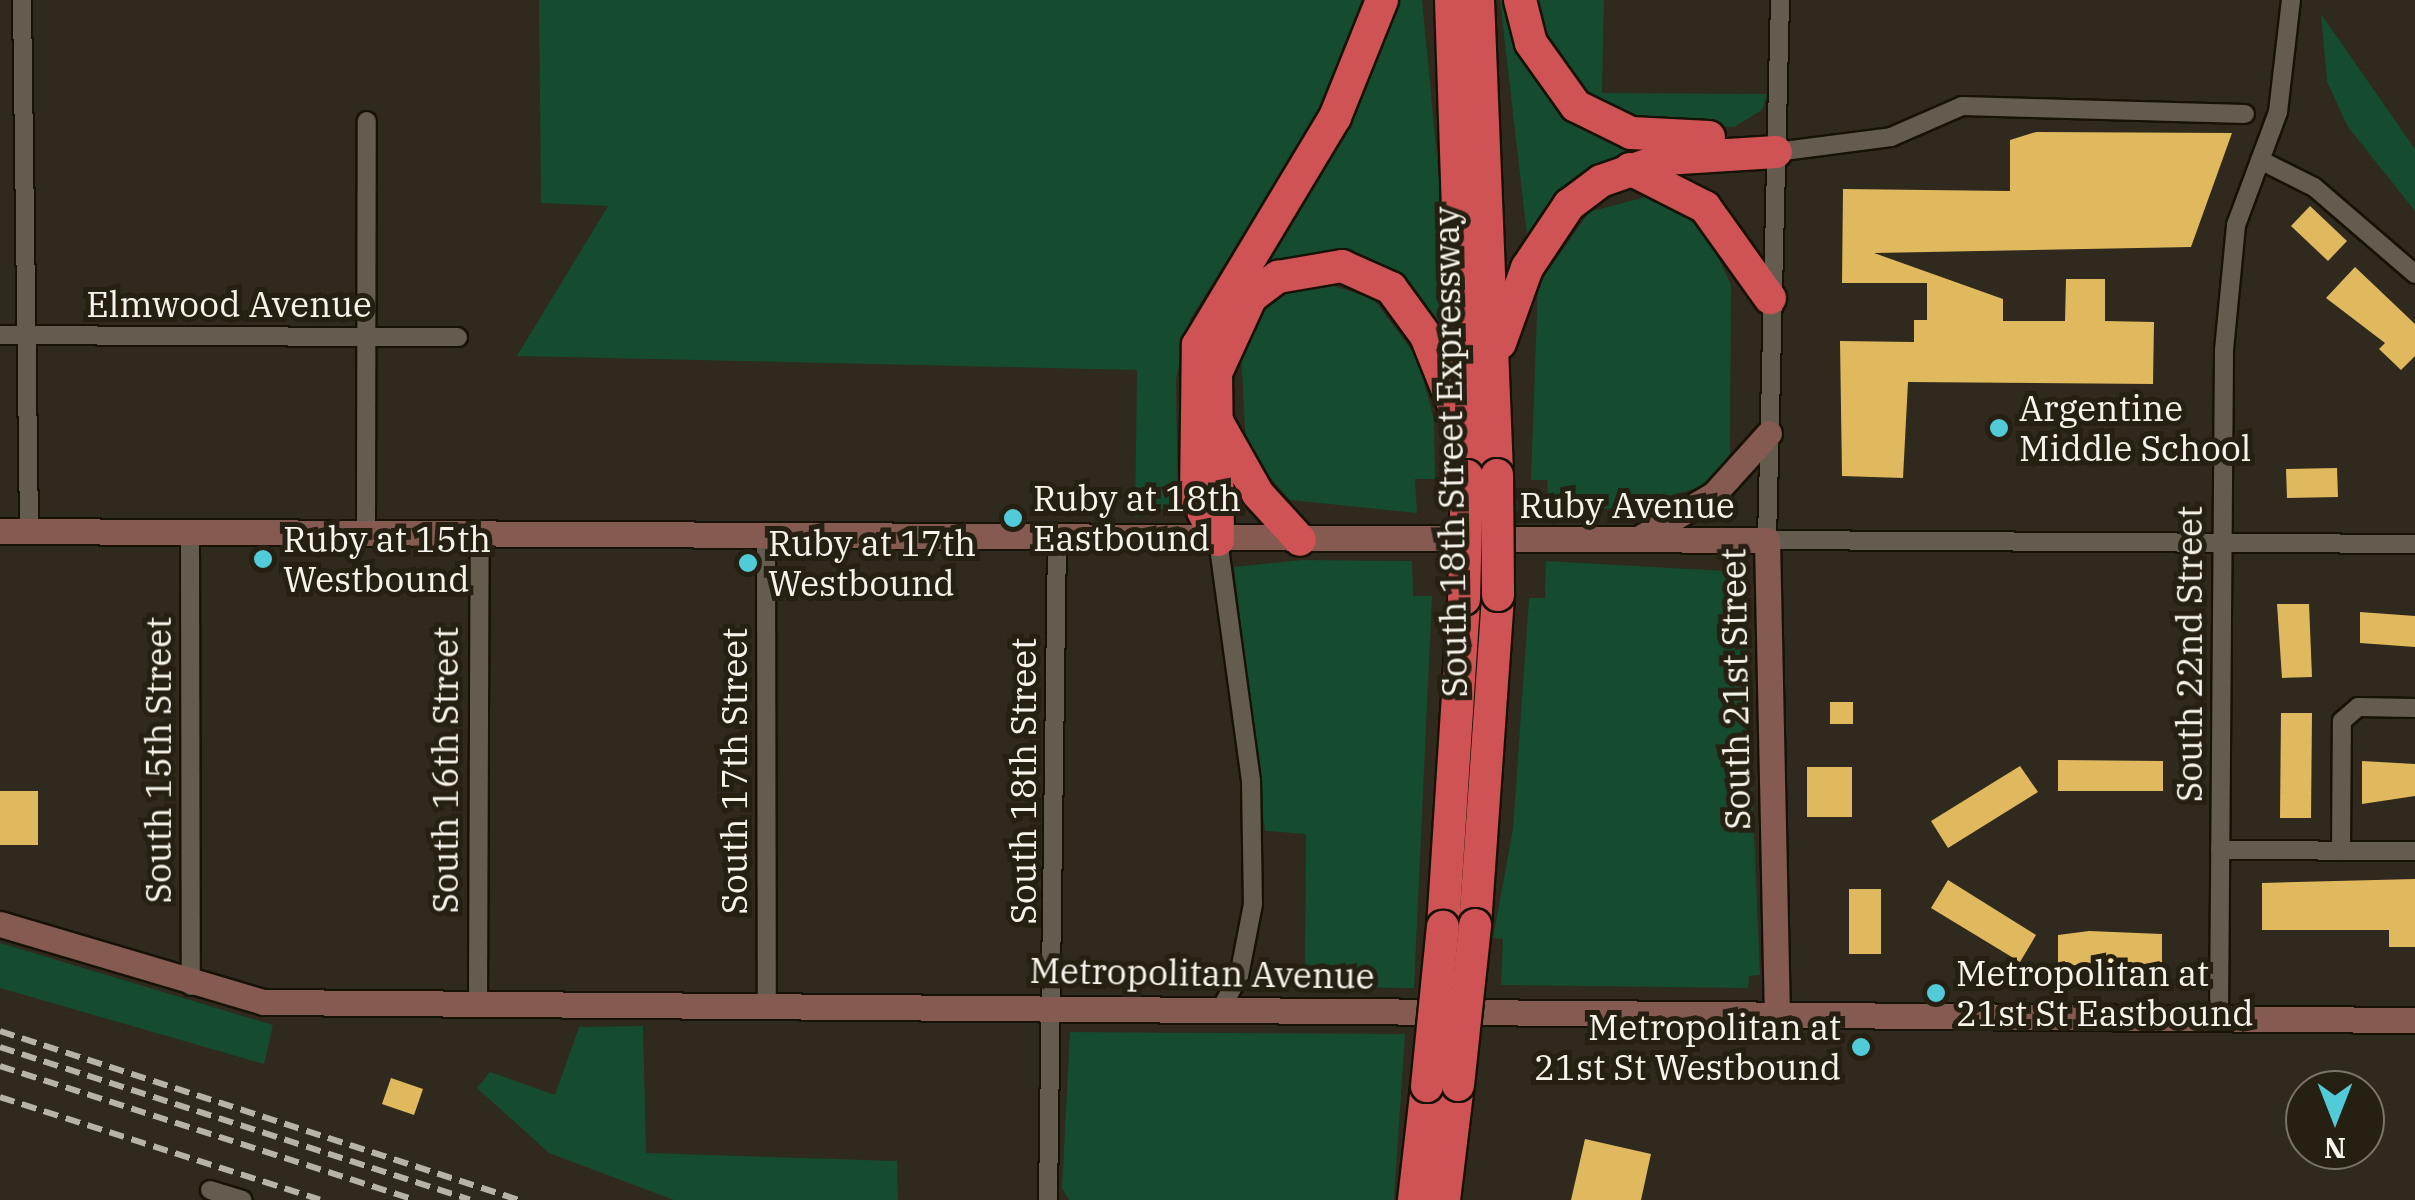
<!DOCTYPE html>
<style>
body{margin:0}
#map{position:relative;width:2415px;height:1200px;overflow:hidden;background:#2f2a1d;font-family:"IBM Plex Serif",serif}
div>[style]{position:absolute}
.green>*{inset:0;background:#154b2e}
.building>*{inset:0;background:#e0b95e}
.roads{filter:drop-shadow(2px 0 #171206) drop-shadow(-2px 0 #171206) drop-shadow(0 2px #171206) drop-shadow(0 -2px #171206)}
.street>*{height:18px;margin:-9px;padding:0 9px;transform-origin:9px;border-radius:9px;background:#645d4f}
.secondary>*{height:25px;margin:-12.5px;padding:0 12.5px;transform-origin:12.5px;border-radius:12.5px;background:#845a51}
.highway>*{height:32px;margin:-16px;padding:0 16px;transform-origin:16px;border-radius:16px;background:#cf5355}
.rail>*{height:6px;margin-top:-3px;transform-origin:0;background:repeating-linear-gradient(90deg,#b7b3a9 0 15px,transparent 0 23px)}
.bridges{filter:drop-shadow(2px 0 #171206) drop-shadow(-2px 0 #171206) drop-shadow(0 2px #171206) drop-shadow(0 -2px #171206)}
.highway-bridge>*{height:32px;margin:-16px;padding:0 16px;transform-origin:16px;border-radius:16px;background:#cf5355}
.dots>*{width:28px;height:28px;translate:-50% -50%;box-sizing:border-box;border:5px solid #262013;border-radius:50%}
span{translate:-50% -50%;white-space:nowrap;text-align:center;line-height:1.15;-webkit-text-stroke:10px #262013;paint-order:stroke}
.street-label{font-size:35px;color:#f7f4eb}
.poi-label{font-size:35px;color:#f7f4eb}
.left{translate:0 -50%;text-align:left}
.right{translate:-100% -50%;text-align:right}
.north{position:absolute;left:2285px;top:1070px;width:100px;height:100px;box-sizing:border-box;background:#262013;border:2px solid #7a7569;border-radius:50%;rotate:180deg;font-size:28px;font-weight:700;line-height:40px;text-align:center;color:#f7f4eb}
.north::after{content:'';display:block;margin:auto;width:35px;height:45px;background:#52cbd8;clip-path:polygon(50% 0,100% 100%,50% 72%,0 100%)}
</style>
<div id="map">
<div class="green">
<div style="clip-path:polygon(539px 0,1367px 0,1326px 101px,1191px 318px,1176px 379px,1178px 505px,1135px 517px,1137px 370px,517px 356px,608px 206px,541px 203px)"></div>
<div style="clip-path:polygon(1387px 0,1422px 0,1439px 178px,1444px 331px,1435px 334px,1339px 255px,1294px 257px,1258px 273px)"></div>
<div style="clip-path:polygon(1500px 0,1511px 0,1521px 44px,1643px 145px,1528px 244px)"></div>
<div style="clip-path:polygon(1532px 0,1604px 0,1602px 93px,1767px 94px,1762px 110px,1734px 127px,1653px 124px,1597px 104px,1549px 50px)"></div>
<div style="clip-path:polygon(2321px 14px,2415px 149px,2415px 211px,2348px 127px,2327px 82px)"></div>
<div style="clip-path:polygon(1649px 196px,1702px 223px,1731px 285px,1730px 453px,1710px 485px,1621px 508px,1549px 512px,1547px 480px,1531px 480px,1538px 285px,1589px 212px)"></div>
<div style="clip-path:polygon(1313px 280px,1373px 298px,1418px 359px,1434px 420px,1435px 479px,1415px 479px,1417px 513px,1290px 500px,1246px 450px,1241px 352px,1267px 300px)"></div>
<div style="clip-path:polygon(1302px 560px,1412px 561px,1413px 596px,1432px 596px,1414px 988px,1305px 987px,1306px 834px,1265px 831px,1234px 567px)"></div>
<div style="clip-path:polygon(1546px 561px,1743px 572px,1760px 975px,1749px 976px,1748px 988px,1501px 985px,1503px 939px,1493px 938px,1513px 829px,1529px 598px,1545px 598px)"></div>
<div style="clip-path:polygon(0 943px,273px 1025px,264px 1064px,0 988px)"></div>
<div style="clip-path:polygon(643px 1026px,646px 1153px,897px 1161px,898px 1200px,674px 1200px,549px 1153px,477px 1088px,490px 1072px,555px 1095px,579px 1027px)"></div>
<div style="clip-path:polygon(1070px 1032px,1405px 1034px,1394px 1200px,1069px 1200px,1062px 1188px)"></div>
</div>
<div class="building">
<div style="clip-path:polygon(2036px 132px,2232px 133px,2191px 247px,1874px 253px,2003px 299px,2003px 321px,2065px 321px,2066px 279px,2105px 279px,2105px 321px,2154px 322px,2153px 384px,1908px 382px,1903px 478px,1842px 476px,1840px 341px,1914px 342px,1914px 320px,1927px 320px,1927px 283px,1842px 283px,1843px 189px,2010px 191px,2010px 140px)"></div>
<div style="clip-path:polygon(2310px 206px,2347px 241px,2328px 261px,2291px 226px)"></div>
<div style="clip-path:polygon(2355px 267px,2415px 324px,2415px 356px,2401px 370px,2379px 349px,2385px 343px,2326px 298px)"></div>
<div style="clip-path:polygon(2337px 468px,2338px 497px,2287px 498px,2286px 469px)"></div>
<div style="clip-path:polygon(2277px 604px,2309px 604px,2312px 677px,2282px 678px)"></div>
<div style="clip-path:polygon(2360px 612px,2415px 616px,2415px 647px,2360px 643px)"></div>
<div style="clip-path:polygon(1830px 702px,1853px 702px,1853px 724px,1830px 724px)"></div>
<div style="clip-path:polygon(2281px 713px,2312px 713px,2311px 818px,2280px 818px)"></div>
<div style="clip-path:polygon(2058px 760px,2163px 761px,2163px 791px,2058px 791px)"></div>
<div style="clip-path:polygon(2362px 761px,2415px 764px,2415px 796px,2362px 804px)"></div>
<div style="clip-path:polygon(2020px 766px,2038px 792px,1948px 848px,1931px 821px)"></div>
<div style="clip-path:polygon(1807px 767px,1852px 767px,1852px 817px,1807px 817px)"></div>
<div style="clip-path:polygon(0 791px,38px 791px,38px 845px,0 845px)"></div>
<div style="clip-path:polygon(2415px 879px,2415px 947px,2389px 947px,2389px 930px,2262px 930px,2262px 883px)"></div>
<div style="clip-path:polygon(1948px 880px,2036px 935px,2020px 962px,1931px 908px)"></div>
<div style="clip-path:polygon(1849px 889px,1881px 889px,1881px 954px,1849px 954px)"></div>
<div style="clip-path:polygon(2089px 931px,2162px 934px,2162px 966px,2058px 965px,2058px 935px)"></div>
<div style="clip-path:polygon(391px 1078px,423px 1089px,414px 1115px,382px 1104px)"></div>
<div style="clip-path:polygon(1585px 1139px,1651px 1154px,1641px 1200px,1571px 1200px)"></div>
</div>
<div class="roads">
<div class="street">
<div style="left:22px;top:0;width:531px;rotate:89.24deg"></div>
<div style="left:1780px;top:0;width:540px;rotate:91.38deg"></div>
<div style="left:1767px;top:540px;width:648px;rotate:0.35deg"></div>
<div style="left:1776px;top:152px;width:116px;rotate:-7.4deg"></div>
<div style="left:1891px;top:137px;width:77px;rotate:-23.6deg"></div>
<div style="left:1962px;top:106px;width:283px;rotate:1.6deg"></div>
<div style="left:2260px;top:160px;width:60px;rotate:26.6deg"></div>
<div style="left:2314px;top:187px;width:133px;rotate:40.7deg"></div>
<div style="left:0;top:335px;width:458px;rotate:0.3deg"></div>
<div style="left:190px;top:534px;width:452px;rotate:89.9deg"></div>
<div style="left:366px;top:534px;width:413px;rotate:-89.9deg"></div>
<div style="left:766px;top:540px;width:461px;rotate:89.9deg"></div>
<div style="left:1218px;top:540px;width:242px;rotate:82.2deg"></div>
<div style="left:1251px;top:780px;width:124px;rotate:89.1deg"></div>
<div style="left:1253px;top:904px;width:73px;rotate:101deg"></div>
<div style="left:1239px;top:976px;width:37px;rotate:119deg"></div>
<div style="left:2220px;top:850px;width:195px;rotate:0.3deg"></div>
<div style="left:2341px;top:851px;width:130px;rotate:-89.6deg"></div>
<div style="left:2342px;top:721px;width:21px;rotate:-41deg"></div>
<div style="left:2358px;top:707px;width:57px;rotate:1deg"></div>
<div style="left:478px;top:1005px;width:471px;rotate:-89.8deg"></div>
<div style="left:2219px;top:1018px;width:668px;rotate:-89.57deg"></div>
<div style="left:2224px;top:350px;width:126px;rotate:-84.5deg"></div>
<div style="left:2236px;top:225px;width:121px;rotate:-69.6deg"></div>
<div style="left:2278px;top:112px;width:113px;rotate:-83.4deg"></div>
<div style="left:210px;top:1190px;width:34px;rotate:17deg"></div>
<div style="left:1048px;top:1200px;width:659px;rotate:-89.22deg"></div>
</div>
<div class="secondary">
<div style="left:0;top:531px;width:1767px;rotate:0.29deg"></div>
<div style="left:1767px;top:540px;width:477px;rotate:88.8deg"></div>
<div style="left:1638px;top:539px;width:88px;rotate:-30.6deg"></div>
<div style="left:1714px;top:494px;width:82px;rotate:-48deg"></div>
<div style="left:0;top:924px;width:274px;rotate:16.5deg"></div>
<div style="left:263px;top:1002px;width:2152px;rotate:0.48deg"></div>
</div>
<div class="highway">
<div style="left:1451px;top:0;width:476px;rotate:88.1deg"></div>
<div style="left:1478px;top:0;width:475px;rotate:87.7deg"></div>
<div style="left:1520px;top:0;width:44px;rotate:75.7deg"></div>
<div style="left:1531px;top:43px;width:77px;rotate:54.5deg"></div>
<div style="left:1576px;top:106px;width:61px;rotate:26.1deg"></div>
<div style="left:1631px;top:133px;width:78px;rotate:2.9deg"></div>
<div style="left:1630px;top:169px;width:84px;rotate:26.9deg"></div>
<div style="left:1705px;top:207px;width:112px;rotate:54.5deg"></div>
<div style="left:1500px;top:343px;width:80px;rotate:-70.2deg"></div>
<div style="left:1527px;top:268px;width:76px;rotate:-56.3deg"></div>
<div style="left:1569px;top:205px;width:40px;rotate:-37deg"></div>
<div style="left:1601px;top:181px;width:67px;rotate:-19.2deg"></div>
<div style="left:1664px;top:159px;width:112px;rotate:-3.6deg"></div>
<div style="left:1218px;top:423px;width:81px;rotate:60.6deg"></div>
<div style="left:1258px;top:494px;width:62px;rotate:47.6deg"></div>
<div style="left:1218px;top:535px;width:162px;rotate:-90.7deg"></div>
<div style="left:1216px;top:373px;width:84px;rotate:-65.3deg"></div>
<div style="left:1251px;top:297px;width:34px;rotate:-37deg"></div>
<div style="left:1278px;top:277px;width:65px;rotate:-9.8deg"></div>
<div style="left:1342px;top:266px;width:54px;rotate:24.2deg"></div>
<div style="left:1391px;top:288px;width:59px;rotate:53.9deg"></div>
<div style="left:1426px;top:336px;width:108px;rotate:68.2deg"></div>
<div style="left:1218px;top:540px;width:47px;rotate:-117.6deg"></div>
<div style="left:1196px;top:498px;width:153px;rotate:-89.3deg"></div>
<div style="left:1198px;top:345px;width:266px;rotate:-59deg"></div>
<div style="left:1335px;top:117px;width:126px;rotate:-68.1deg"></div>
<div style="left:1475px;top:925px;width:331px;rotate:-86deg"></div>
<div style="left:1443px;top:927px;width:329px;rotate:-86.3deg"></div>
<div style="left:1414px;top:1200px;width:115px;rotate:-83.5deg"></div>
<div style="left:1444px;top:1200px;width:116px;rotate:-83.1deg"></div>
</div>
</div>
<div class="rail">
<div style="left:0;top:1031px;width:546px;rotate:18.04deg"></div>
<div style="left:0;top:1047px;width:494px;rotate:18deg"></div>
<div style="left:0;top:1066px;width:435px;rotate:17.9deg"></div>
<div style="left:0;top:1097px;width:336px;rotate:17.8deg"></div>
</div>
<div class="bridges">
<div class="highway-bridge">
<div style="left:1497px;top:475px;width:120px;rotate:89.5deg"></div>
<div style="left:1464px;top:599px;width:123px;rotate:-88.6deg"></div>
<div style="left:1458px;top:1085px;width:161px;rotate:-83.9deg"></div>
<div style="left:1427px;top:1086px;width:160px;rotate:-84.3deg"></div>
</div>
</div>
<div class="dots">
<div style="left:1999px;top:428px;background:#52cbd8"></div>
<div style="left:1013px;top:518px;background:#52cbd8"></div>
<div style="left:263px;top:559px;background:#52cbd8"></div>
<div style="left:748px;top:563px;background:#52cbd8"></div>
<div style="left:1936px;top:993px;background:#52cbd8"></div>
<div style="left:1861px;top:1047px;background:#52cbd8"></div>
</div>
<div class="street-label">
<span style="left:229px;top:304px">Elmwood Avenue</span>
<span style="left:1450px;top:452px;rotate:-91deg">South 18th Street Expressway</span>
<span style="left:1627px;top:505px">Ruby Avenue</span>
<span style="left:2189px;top:654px;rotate:-90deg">South 22nd Street</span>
<span style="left:1735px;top:689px;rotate:-91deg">South 21st Street</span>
<span style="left:158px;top:760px;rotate:-90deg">South 15th Street</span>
<span style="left:445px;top:770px;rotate:-90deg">South 16th Street</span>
<span style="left:734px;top:771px;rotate:-90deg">South 17th Street</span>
<span style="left:1023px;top:781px;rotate:-90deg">South 18th Street</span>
<span style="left:1202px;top:973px;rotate:1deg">Metropolitan Avenue</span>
</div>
<div class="poi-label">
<span class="left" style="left:2019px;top:428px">Argentine<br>Middle School</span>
<span class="left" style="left:1033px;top:518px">Ruby at 18th<br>Eastbound</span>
<span class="left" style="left:283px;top:559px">Ruby at 15th<br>Westbound</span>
<span class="left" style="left:768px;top:563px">Ruby at 17th<br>Westbound</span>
<span class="left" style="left:1956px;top:993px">Metropolitan at<br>21st St Eastbound</span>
<span class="right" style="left:1841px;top:1047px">Metropolitan at<br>21st St Westbound</span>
</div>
<div class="north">N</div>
</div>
